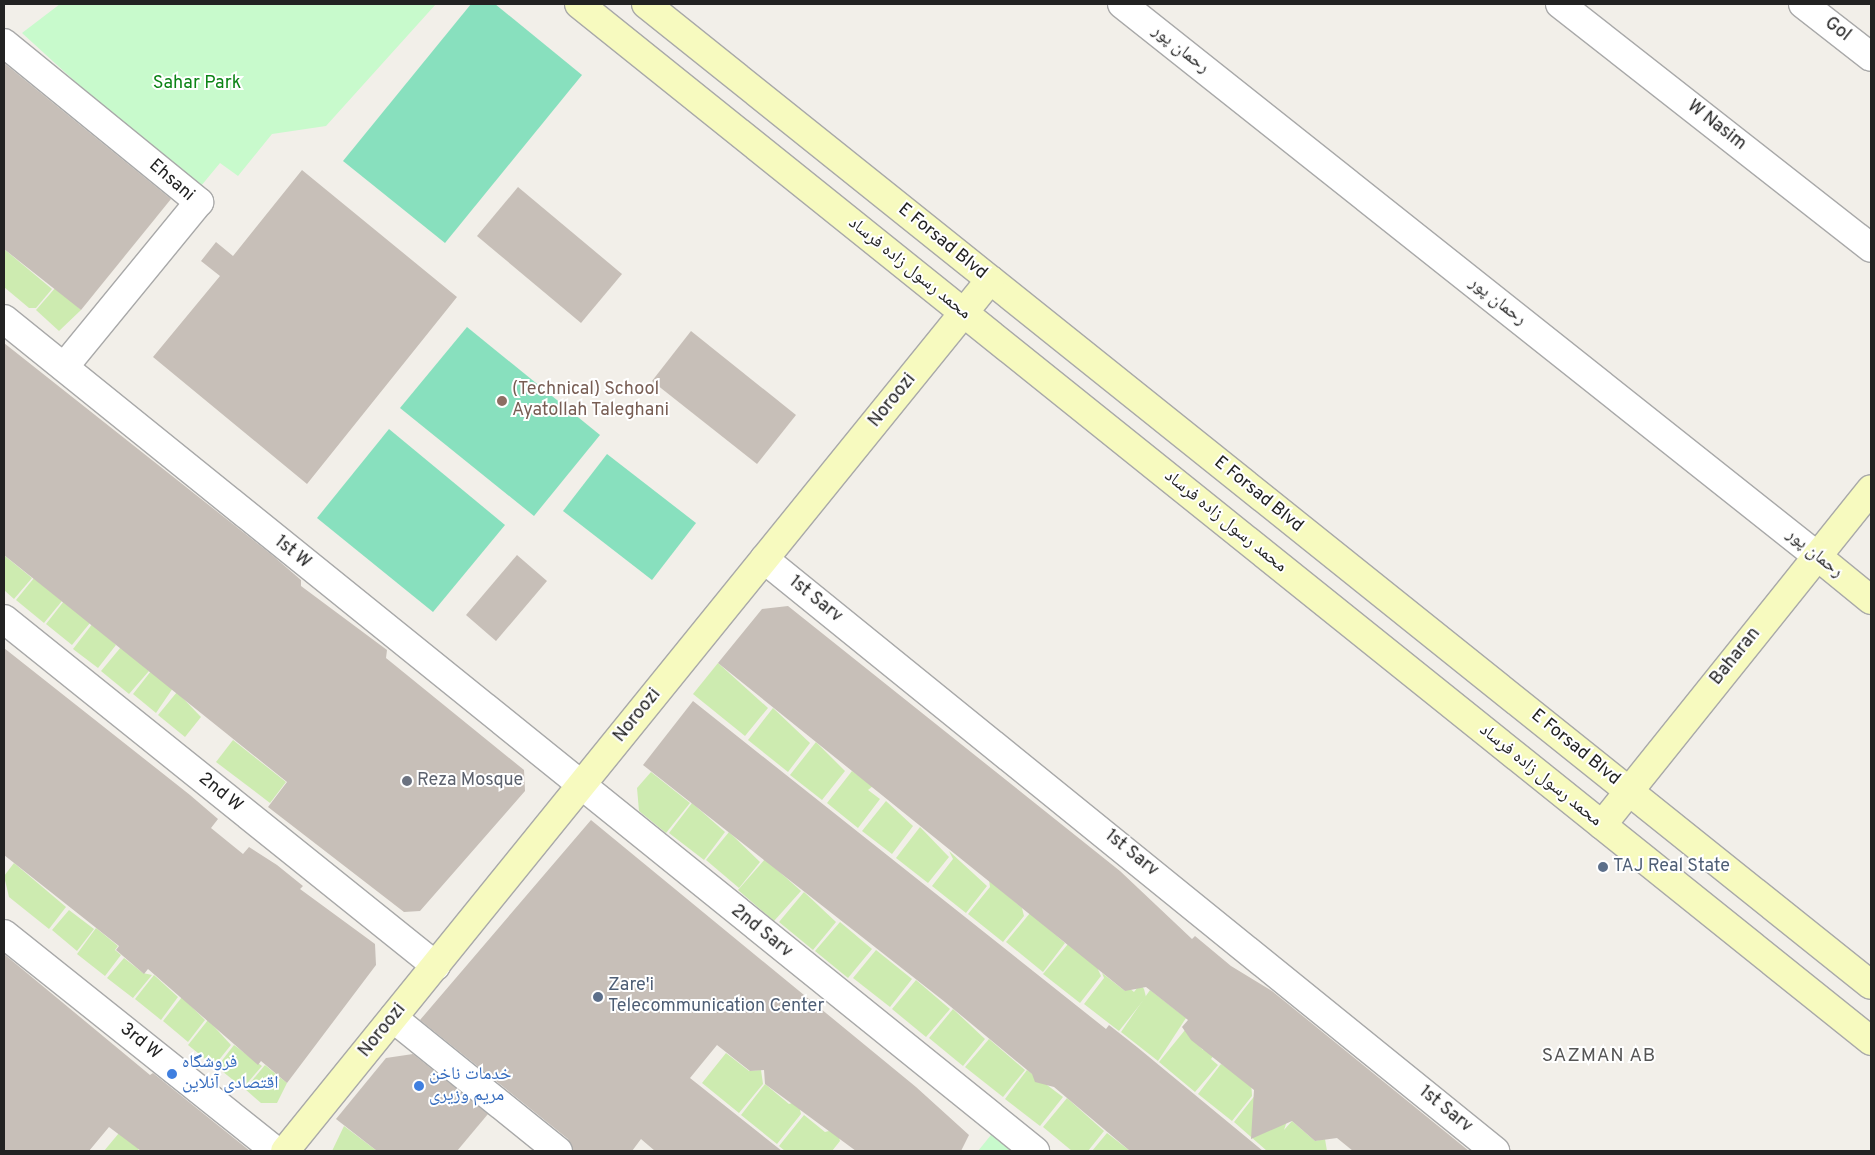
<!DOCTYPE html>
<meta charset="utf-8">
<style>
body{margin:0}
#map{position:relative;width:1875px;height:1155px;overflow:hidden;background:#f2efe9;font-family:Overpass,"Noto Naskh Arabic",sans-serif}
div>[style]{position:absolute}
.grass>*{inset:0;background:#cdebb0}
.park>*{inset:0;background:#c8facc}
.pitch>*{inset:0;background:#88e0be}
.building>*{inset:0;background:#c7bfb8}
.roads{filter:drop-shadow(1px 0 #a9a9a9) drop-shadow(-1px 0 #a9a9a9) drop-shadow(0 1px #a9a9a9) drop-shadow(0 -1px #a9a9a9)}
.street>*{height:28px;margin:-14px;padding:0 14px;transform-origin:14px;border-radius:14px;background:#fff}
.secondary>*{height:28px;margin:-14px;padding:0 14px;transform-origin:14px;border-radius:14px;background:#f7fabf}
.dots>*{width:14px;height:14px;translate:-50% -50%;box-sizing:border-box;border:2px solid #fff;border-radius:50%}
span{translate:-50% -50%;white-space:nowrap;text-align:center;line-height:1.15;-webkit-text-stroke:4px #fff;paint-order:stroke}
.street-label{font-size:18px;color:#222}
.park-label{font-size:18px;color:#0c8416}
.education-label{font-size:18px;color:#785e54}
.left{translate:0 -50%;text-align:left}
.worship-label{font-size:18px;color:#5b616d}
.service-label{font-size:18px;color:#4e5e75}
.shop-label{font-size:18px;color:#366cbe}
.neighbourhood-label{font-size:19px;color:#555;letter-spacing:1px}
.frame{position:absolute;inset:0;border:5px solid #222;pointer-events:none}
</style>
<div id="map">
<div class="grass">
<div style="clip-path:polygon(4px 249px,52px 289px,36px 308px,29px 308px,4px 287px)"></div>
<div style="clip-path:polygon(56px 287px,81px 310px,59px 331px,36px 310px)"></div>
<div style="clip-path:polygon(5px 556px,32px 578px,14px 599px,4px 590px)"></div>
<div style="clip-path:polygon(34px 578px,62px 601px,44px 623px,16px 600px)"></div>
<div style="clip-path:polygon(64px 601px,90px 623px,72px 645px,46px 624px)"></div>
<div style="clip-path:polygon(93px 623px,116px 645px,98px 668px,73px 649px)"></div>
<div style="clip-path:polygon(121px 647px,149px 671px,129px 694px,101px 671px)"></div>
<div style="clip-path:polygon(718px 663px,768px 708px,745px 736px,693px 694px)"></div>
<div style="clip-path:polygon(151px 671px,173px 688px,156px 713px,133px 694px)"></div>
<div style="clip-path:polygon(177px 692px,201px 717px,185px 737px,158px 715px)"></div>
<div style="clip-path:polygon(773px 708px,810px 743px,788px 772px,748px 740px)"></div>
<div style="clip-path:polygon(233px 740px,286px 782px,270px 803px,216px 762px)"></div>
<div style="clip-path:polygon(816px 742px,845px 771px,822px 800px,790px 775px)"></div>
<div style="clip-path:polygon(852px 771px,873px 786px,868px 790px,880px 799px,858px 828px,827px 803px)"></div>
<div style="clip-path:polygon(651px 772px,690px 803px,666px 833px,639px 811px,637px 788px)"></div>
<div style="clip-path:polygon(886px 801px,913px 826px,892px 854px,862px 831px)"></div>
<div style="clip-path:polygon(692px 803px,725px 832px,704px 860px,669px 833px)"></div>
<div style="clip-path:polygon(920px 827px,949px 857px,928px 883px,896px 858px)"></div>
<div style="clip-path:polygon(729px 832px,760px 862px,739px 888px,706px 860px)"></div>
<div style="clip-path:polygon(949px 851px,987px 886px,966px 913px,932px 886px,953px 859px)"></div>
<div style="clip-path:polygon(765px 859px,801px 891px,774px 921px,738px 890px)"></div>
<div style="clip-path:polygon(14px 863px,66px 907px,49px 929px,9px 897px,4px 876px)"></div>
<div style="clip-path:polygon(989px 880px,1022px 908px,1024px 916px,1003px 942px,968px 914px,990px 887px)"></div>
<div style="clip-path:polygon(804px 892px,836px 922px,813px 950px,779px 922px)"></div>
<div style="clip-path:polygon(69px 910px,94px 929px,77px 951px,52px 930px)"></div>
<div style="clip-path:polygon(1030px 913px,1065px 943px,1043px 972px,1006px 942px)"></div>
<div style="clip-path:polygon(840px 922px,872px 949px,848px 978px,815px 951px)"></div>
<div style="clip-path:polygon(96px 928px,118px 946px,115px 950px,121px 955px,105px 976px,77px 954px)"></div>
<div style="clip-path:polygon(1068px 944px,1097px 967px,1101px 976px,1080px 1003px,1043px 974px)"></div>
<div style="clip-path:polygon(876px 950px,912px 979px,890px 1007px,853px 978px)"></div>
<div style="clip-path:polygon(124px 958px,143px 973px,152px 975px,133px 998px,107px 978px)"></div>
<div style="clip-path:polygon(1102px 973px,1125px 991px,1128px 987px,1134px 992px,1140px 984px,1144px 989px,1146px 997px,1119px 1031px,1084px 1004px,1104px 978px)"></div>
<div style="clip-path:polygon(154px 975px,178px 997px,161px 1020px,135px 999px)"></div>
<div style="clip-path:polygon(916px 980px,950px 1009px,926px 1037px,892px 1009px)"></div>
<div style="clip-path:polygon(1150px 990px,1186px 1018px,1158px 1061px,1121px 1032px)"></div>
<div style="clip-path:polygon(182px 997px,205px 1020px,188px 1042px,163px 1021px)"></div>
<div style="clip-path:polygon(953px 1009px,985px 1039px,963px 1066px,929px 1038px)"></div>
<div style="clip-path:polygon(208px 1020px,231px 1045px,214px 1066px,188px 1045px)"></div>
<div style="clip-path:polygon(1185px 1030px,1203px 1050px,1207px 1048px,1215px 1054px,1211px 1059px,1218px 1065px,1195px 1092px,1159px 1062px)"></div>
<div style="clip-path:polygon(989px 1039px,1025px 1070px,1003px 1097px,965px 1067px)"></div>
<div style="clip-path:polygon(234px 1045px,262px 1066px,243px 1088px,217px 1067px)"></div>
<div style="clip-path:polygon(726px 1053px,749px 1071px,761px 1070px,763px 1084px,739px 1113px,702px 1083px)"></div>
<div style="clip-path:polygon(1221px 1064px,1251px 1081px,1252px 1096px,1232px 1121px,1198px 1094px)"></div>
<div style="clip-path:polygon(265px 1065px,287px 1083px,277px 1103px,261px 1103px,245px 1089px)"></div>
<div style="clip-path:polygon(1027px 1070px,1063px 1097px,1040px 1126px,1005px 1099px)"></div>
<div style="clip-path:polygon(765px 1084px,789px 1104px,798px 1101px,801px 1114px,777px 1144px,741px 1115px)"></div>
<div style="clip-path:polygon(1256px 1094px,1291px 1109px,1284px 1130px,1292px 1121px,1315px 1141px,1325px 1139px,1327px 1151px,1267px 1151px,1234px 1122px)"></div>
<div style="clip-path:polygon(1067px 1098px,1104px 1131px,1088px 1151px,1072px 1151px,1043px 1127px)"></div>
<div style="clip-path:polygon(804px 1115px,825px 1132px,837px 1129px,840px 1141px,832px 1151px,785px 1151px,779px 1146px)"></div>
<div style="clip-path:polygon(344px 1126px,377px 1151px,332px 1151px)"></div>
<div style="clip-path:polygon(119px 1133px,138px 1148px,139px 1151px,104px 1151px)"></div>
<div style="clip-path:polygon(1107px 1133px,1130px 1151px,1092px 1151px)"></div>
</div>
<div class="park">
<div style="clip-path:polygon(60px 4px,436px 4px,326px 126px,272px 134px,238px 176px,220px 163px,196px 192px,22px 33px)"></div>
<div style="clip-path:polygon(995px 1130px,1021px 1151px,978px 1151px)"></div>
</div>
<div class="pitch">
<div style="clip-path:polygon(471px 4px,495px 4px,582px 75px,445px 243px,343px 161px)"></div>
<div style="clip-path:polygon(467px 327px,600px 435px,534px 516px,400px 408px)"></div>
<div style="clip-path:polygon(389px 429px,505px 525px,433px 612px,317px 518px)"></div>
<div style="clip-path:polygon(607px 454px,696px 523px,652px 580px,563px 511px)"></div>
</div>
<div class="building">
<div style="clip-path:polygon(4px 63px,171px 199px,81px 310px,4px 249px)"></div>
<div style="clip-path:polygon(302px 170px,457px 297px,307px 484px,153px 357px,220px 276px,201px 261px,216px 242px,233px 256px)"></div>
<div style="clip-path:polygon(518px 187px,622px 274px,581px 323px,477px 236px)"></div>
<div style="clip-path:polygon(691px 331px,796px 415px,757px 464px,652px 381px)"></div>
<div style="clip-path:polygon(4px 343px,272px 555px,301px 580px,301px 586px,387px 650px,386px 658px,524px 770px,525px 791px,420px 911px,404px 912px,268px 807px,287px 782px,4px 555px)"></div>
<div style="clip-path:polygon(517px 555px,547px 581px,496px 641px,466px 615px)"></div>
<div style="clip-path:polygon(788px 606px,1120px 871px,1192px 939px,1195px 936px,1231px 966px,1272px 991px,1469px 1151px,1353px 1151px,1337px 1138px,1315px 1141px,1292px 1121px,1251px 1139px,1254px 1090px,1191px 1040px,1182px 1027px,1188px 1020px,1146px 987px,1125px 991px,718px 663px,762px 609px)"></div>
<div style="clip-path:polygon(4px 648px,190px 795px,218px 819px,211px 828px,243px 854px,249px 847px,277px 865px,303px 886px,300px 889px,375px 944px,376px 965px,287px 1083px,261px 1061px,258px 1065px,148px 969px,144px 974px,116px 950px,119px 946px,4px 855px)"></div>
<div style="clip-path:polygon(693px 701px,1106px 1029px,1109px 1025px,1137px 1047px,1263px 1151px,1130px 1151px,1054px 1087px,1035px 1082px,1032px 1074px,945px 1002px,643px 765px)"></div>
<div style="clip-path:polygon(591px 820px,916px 1087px,969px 1135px,961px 1151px,856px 1151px,765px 1084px,764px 1070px,750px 1071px,717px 1045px,690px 1078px,782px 1151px,655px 1151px,641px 1139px,632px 1151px,573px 1151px,568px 1139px,420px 1020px)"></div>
<div style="clip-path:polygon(4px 954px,150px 1075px,153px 1073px,250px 1151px,141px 1151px,109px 1127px,89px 1151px,4px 1151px)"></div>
<div style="clip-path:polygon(413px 1054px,488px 1114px,457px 1151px,377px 1151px,336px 1119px,386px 1058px)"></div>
</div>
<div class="roads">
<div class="street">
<div style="left:1122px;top:4px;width:888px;rotate:38.46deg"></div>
<div style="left:1560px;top:4px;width:395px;rotate:38.1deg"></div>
<div style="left:1803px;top:4px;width:86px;rotate:37.9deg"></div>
<div style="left:4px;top:43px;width:252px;rotate:39.2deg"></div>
<div style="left:199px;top:202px;width:213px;rotate:129.3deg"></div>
<div style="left:4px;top:319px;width:1325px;rotate:38.9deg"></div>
<div style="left:764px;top:559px;width:941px;rotate:39deg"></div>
<div style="left:4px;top:619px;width:554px;rotate:38.77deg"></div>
<div style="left:4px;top:934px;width:348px;rotate:38.6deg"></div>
<div style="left:393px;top:1018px;width:212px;rotate:38.9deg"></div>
</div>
<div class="secondary">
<div style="left:579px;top:4px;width:1657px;rotate:38.75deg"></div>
<div style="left:646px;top:4px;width:1569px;rotate:38.69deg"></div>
<div style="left:1817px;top:556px;width:70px;rotate:39.2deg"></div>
<div style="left:1602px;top:825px;width:430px;rotate:-51.3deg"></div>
<div style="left:285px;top:1151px;width:1121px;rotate:-51.01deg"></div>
</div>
</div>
<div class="dots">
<div style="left:502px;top:401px;background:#8d6e63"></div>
<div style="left:407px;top:781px;background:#6b7280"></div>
<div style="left:1603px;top:867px;background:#5c6f8a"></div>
<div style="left:598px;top:997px;background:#5c6f8a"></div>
<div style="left:172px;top:1074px;background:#3f7fe0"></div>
<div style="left:419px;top:1086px;background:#3f7fe0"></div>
</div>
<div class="street-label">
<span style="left:1837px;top:30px;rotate:38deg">Gol</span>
<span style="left:1180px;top:50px;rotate:38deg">رحمان پور</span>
<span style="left:1716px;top:126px;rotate:38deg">W Nasim</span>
<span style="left:171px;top:181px;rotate:41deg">Ehsani</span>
<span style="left:942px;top:242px;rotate:39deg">E Forsad Blvd</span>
<span style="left:909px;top:269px;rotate:39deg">محمد رسول زاده فرساد</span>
<span style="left:1497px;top:302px;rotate:38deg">رحمان پور</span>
<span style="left:893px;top:401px;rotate:-51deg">Noroozi</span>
<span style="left:1258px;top:495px;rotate:39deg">E Forsad Blvd</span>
<span style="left:1225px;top:522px;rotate:39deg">محمد رسول زاده فرساد</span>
<span style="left:292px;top:553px;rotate:39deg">1st W</span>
<span style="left:1814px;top:554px;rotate:39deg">رحمان پور</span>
<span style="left:815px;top:600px;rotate:39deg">1st Sarv</span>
<span style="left:1736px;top:657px;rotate:-51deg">Baharan</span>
<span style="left:638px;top:716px;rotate:-51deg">Noroozi</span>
<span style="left:1575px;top:748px;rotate:39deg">E Forsad Blvd</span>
<span style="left:1540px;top:776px;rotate:39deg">محمد رسول زاده فرساد</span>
<span style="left:220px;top:793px;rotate:39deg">2nd W</span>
<span style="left:1131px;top:854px;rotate:39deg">1st Sarv</span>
<span style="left:761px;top:932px;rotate:39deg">2nd Sarv</span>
<span style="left:383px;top:1031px;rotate:-51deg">Noroozi</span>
<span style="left:140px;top:1042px;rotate:39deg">3rd W</span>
<span style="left:1445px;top:1110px;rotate:39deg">1st Sarv</span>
</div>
<div class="park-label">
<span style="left:197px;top:84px">Sahar Park</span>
</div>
<div class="education-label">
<span class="left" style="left:512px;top:401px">(Technical) School<br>Ayatollah Taleghani</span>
</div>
<div class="worship-label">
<span class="left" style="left:417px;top:781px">Reza Mosque</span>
</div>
<div class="service-label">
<span class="left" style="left:1613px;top:867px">TAJ Real State</span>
<span class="left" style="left:608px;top:997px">Zare'i<br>Telecommunication Center</span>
</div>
<div class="shop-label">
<span class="left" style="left:182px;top:1074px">فروشگاه<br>اقتصادی آنلاین</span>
<span class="left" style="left:429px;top:1086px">خدمات ناخن<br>مریم وزیری</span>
</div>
<div class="neighbourhood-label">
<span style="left:1599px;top:1057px">SAZMAN AB</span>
</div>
<div class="frame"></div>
</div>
